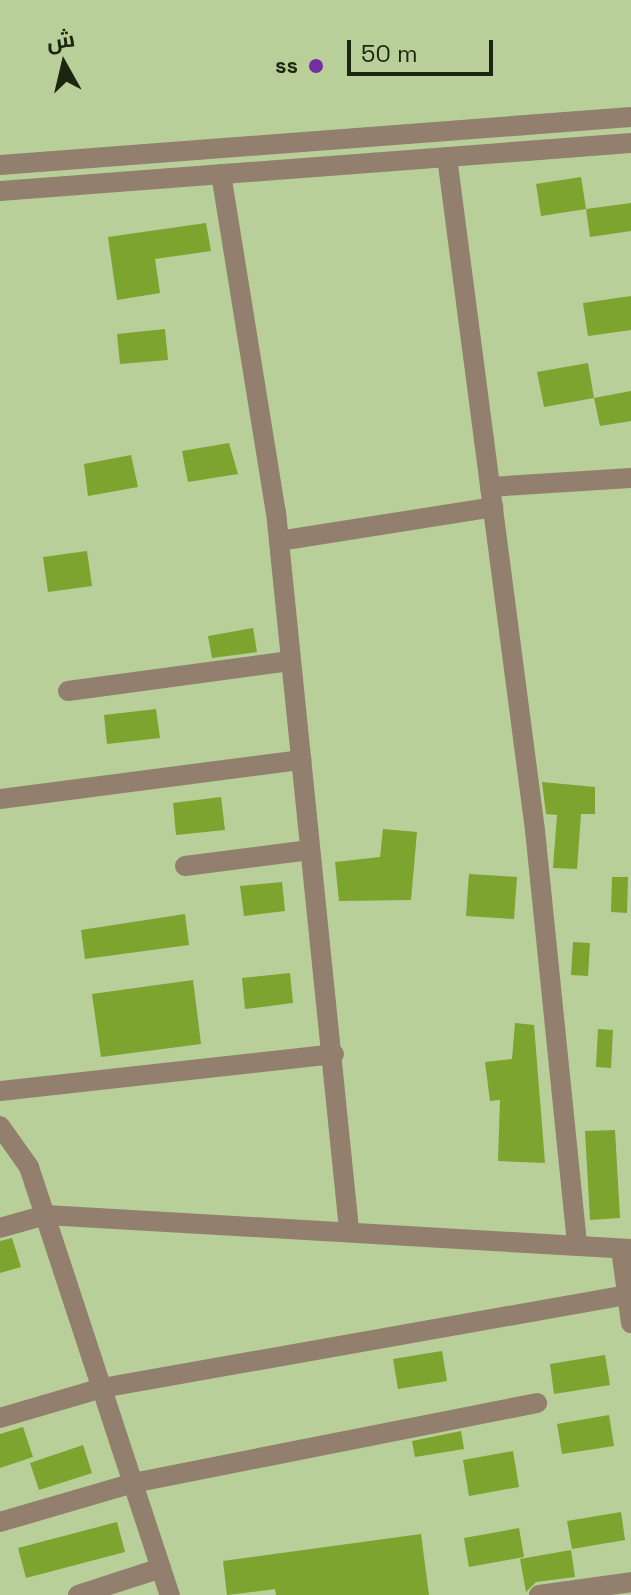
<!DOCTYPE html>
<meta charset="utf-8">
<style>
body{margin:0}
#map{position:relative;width:631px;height:1595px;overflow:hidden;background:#b8cf99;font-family:"Space Grotesk",Cairo,sans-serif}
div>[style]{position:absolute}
.building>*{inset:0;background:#7ca42e}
.minor>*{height:20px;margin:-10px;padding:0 10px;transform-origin:10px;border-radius:10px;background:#927f6d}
.dots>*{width:22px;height:22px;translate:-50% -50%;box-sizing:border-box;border:4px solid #b8cf99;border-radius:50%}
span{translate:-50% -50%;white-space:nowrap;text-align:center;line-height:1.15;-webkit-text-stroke:8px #b8cf99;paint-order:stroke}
.poi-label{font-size:22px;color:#1c250f;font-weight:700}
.right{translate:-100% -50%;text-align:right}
.north{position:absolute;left:24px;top:24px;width:80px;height:80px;-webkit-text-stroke:6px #b8cf99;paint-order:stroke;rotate:352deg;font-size:22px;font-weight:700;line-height:32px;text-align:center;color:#1c250f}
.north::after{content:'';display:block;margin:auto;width:28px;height:36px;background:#1c250f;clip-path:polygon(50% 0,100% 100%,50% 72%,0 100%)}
.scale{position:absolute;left:347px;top:40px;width:146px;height:36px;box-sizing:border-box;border:4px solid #1c250f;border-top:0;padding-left:10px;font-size:24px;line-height:28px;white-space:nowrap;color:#1c250f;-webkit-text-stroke:6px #b8cf99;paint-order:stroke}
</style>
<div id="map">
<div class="building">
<div style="clip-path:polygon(581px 177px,586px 209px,541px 216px,536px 184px)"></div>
<div style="clip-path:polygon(631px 203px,631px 231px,590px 237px,586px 209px)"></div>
<div style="clip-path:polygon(206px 223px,211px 251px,155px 259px,160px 293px,117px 300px,108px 237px)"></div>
<div style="clip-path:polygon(631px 296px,631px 330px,588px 336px,583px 303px)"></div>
<div style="clip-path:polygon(165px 329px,168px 360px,120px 364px,117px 334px)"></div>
<div style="clip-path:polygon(588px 363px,594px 398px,544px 407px,537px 372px)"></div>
<div style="clip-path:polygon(631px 391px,631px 421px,600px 426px,594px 398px)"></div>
<div style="clip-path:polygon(229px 443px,238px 474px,188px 482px,182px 451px)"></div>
<div style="clip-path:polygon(131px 455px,138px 487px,88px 496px,84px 464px)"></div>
<div style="clip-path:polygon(87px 551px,92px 586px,48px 592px,43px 557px)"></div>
<div style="clip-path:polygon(253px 628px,257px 652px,212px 658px,208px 636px)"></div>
<div style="clip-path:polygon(156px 709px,160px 738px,107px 744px,104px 715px)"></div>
<div style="clip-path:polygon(542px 782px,595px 787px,595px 814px,581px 814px,577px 869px,553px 868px,557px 815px,546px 814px)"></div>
<div style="clip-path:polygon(221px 797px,225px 830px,176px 835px,173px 803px)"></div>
<div style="clip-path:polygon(383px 829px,417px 832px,411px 900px,339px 901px,335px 862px,380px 857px)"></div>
<div style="clip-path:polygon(469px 874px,517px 877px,514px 919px,466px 916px)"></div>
<div style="clip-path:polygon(612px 877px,628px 877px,627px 913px,611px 912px)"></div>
<div style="clip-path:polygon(282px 882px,285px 911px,244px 916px,240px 886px)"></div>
<div style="clip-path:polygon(185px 914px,189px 945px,85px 959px,81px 930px)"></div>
<div style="clip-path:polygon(573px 942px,590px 943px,588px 976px,571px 975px)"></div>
<div style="clip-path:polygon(290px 973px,293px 1003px,245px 1009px,242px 978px)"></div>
<div style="clip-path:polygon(193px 980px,201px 1044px,101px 1057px,92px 994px)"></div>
<div style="clip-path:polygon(515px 1023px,534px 1025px,545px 1163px,498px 1161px,500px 1100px,490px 1101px,485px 1062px,512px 1059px)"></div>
<div style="clip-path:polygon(598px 1029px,613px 1030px,611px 1068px,596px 1067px)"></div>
<div style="clip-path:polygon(615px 1130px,620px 1218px,590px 1220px,585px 1131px)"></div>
<div style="clip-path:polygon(12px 1238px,21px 1267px,0 1273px,0 1241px)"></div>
<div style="clip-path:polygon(442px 1351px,447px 1381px,398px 1389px,393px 1359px)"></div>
<div style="clip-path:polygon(605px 1355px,610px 1385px,554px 1394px,550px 1364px)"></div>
<div style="clip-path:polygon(609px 1415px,614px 1446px,562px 1454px,557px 1424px)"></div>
<div style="clip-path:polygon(23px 1427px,33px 1457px,0 1468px,0 1434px)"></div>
<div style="clip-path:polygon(461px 1431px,464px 1449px,415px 1457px,412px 1441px)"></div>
<div style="clip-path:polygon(83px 1445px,92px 1473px,39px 1490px,30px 1463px)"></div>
<div style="clip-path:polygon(513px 1451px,519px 1487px,469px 1496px,463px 1460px)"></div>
<div style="clip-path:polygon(621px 1512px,625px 1540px,572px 1549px,567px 1521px)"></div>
<div style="clip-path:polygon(117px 1522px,125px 1552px,26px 1578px,18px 1548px)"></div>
<div style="clip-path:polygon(519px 1528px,524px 1557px,469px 1567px,464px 1538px)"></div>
<div style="clip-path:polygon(421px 1534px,429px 1595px,276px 1595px,275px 1589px,227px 1595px,223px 1561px)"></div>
<div style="clip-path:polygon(571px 1550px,575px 1577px,536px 1582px,526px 1592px,520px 1559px)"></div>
</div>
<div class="minor">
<div style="left:447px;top:157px;width:679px;rotate:82.55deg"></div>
<div style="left:535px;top:830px;width:415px;rotate:84.2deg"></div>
<div style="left:0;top:165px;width:633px;rotate:-4.35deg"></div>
<div style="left:221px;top:174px;width:342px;rotate:80.8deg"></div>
<div style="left:276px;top:512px;width:722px;rotate:84.19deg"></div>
<div style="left:0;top:191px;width:633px;rotate:-4.35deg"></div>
<div style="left:490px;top:487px;width:141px;rotate:-3.7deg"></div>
<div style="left:279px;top:541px;width:217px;rotate:-9deg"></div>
<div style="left:68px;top:691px;width:224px;rotate:-7.7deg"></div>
<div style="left:0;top:799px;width:304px;rotate:-7.4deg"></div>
<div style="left:185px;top:866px;width:126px;rotate:-7.3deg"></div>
<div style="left:0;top:1091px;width:336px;rotate:-6.3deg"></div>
<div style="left:0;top:1126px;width:50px;rotate:54.7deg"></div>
<div style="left:29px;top:1167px;width:451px;rotate:71.8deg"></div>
<div style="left:0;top:1228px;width:48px;rotate:-15.8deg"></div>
<div style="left:46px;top:1215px;width:586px;rotate:3.33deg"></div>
<div style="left:621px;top:1249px;width:75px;rotate:82.3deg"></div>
<div style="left:0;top:1418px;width:106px;rotate:-16.4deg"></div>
<div style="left:102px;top:1388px;width:533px;rotate:-10.05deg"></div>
<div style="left:0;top:1522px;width:139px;rotate:-16.3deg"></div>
<div style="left:133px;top:1483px;width:412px;rotate:-11.2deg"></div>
<div style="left:78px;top:1595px;width:87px;rotate:-18deg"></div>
<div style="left:539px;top:1595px;width:93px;rotate:-8deg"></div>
</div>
<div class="dots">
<div style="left:316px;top:66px;background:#712fa3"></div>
</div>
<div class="poi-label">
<span class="right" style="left:298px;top:66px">ss</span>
</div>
<div class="north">ش</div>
<div class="scale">50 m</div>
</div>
